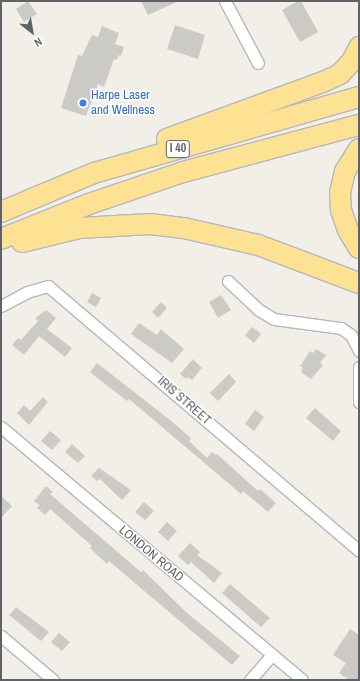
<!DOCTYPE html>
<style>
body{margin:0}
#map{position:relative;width:360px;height:681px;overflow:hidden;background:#f1efe8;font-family:"Archivo Narrow",sans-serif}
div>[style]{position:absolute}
.building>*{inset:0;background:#cccac5}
.roads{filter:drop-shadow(1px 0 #b5b8bc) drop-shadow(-1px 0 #b5b8bc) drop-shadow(0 1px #b5b8bc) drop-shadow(0 -1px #b5b8bc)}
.street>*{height:11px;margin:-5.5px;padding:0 5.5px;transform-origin:5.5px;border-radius:5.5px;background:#fff}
.highway>*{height:20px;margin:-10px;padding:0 10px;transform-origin:10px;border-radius:10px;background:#fde293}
.dots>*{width:11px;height:11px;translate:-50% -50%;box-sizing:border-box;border:2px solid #fff;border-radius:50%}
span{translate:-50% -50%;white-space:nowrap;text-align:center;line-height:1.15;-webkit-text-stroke:3px #fff;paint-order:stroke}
.shield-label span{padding:1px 3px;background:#fff;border:1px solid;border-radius:3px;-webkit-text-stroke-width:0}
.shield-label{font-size:12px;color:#5f6368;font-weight:700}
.shop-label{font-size:13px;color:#366cbe}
.left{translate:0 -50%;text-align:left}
.street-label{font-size:13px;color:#5f6368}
.frame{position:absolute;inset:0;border:2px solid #5f6368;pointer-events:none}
.north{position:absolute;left:12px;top:12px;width:40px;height:40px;-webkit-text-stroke:3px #fff;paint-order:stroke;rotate:149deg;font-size:11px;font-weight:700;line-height:16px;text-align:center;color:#5f6368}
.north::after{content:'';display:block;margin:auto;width:14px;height:18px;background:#5f6368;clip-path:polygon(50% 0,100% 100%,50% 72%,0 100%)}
</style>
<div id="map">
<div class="building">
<div style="clip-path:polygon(28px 1px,37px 14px,24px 22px,16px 9px)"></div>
<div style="clip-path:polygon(141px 1px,179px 1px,148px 15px)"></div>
<div style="clip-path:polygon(298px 1px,301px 1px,318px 32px,300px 42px,282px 10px)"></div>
<div style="clip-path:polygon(175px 25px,205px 35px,198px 59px,167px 49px)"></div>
<div style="clip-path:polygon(102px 26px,119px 33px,115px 44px,124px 47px,121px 56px,119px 55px,117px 60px,114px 59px,104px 87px,98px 84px,86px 116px,61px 108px,78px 55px,82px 56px,92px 35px,98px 37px)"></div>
<div style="clip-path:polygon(92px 293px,101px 298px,96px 307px,87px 302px)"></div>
<div style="clip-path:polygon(221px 295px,231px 310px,218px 318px,209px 302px)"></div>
<div style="clip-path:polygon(161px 302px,167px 308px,158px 318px,152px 312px)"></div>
<div style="clip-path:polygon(46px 310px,56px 318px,47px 329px,72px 348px,65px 357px,39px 336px,24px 355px,12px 345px,18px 338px,21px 340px,38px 321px,35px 318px)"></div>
<div style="clip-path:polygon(139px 323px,157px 335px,161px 329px,184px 349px,172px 363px,131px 334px)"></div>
<div style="clip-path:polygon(252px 327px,261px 334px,254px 343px,245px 335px)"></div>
<div style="clip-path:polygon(316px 349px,326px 355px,320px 363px,323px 365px,311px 379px,301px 372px,303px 368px,300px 366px,310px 351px,313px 353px)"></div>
<div style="clip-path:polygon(193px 359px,202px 368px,192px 380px,188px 377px,186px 379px,180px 374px)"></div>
<div style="clip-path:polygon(97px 363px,170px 420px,191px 438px,189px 441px,207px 458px,212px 452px,216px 455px,217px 454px,258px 491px,260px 489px,276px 503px,268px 512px,243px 491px,241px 494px,129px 399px,127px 401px,90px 372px)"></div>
<div style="clip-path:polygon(229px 374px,236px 382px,218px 401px,210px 393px)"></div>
<div style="clip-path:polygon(43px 397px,48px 402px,29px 425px,17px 413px,24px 405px,30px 411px)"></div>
<div style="clip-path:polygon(315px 408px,341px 431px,333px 441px,306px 418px)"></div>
<div style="clip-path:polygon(255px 410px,264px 417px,254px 431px,245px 424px)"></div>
<div style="clip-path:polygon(50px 431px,61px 440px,52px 450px,41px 441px)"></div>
<div style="clip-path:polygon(72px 444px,85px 456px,78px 463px,65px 452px)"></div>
<div style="clip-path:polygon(99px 468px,131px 490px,122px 500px,100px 479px,97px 481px,91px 476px)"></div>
<div style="clip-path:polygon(46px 486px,53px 492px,50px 494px,141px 572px,143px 570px,187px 613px,240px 656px,232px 665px,123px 573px,109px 561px,107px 564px,90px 548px,92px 546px,50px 509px,45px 515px,37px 508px,40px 505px,34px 501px)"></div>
<div style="clip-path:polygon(1px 496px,12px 506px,1px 518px)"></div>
<div style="clip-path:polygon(144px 502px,154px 511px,145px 520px,135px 512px)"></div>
<div style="clip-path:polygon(167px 522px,177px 531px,168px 541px,158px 532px)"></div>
<div style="clip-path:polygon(190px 543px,200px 552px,197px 555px,222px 573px,214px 583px,191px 562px,188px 565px,178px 556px)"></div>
<div style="clip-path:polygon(230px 584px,270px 618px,261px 627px,222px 593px)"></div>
<div style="clip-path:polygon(16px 607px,49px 632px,41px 641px,9px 615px)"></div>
<div style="clip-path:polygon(350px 629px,359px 635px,359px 680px,349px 680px,339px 673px,346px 663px,333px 655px)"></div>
<div style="clip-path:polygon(59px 633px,70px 642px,62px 651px,51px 642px)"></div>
</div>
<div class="roads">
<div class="street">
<div style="left:225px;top:1px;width:70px;rotate:62deg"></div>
<div style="left:228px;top:281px;width:42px;rotate:43.1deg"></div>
<div style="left:259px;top:310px;width:17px;rotate:31deg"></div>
<div style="left:274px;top:319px;width:68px;rotate:7.7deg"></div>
<div style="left:341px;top:328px;width:12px;rotate:35deg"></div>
<div style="left:351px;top:335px;width:18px;rotate:63deg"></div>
<div style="left:1px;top:306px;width:30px;rotate:-28deg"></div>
<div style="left:27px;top:292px;width:22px;rotate:-16deg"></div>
<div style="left:48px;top:286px;width:409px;rotate:40.4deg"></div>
<div style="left:359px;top:367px;width:35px;rotate:90deg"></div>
<div style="left:1px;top:427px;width:393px;rotate:40deg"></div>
<div style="left:1px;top:636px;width:68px;rotate:40.2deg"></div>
<div style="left:250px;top:680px;width:33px;rotate:-49deg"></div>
</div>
<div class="highway">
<div style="left:167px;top:139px;width:166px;rotate:-20.1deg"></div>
<div style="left:323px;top:82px;width:19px;rotate:-25deg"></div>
<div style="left:340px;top:74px;width:18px;rotate:-47deg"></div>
<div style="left:352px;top:61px;width:16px;rotate:-63deg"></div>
<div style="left:359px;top:149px;width:26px;rotate:122deg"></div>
<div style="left:345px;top:171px;width:23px;rotate:103deg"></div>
<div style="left:340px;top:193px;width:17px;rotate:87deg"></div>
<div style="left:341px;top:210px;width:21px;rotate:71deg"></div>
<div style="left:348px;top:230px;width:21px;rotate:59deg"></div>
<div style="left:1px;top:212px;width:101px;rotate:-22.8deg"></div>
<div style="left:94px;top:173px;width:276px;rotate:-16deg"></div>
<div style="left:1px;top:239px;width:95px;rotate:-21.7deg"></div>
<div style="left:89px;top:204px;width:99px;rotate:-18.8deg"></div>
<div style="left:183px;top:172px;width:182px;rotate:-15deg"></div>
<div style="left:22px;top:242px;width:60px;rotate:-13.6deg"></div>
<div style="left:80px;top:228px;width:70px;rotate:-3.3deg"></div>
<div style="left:150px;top:224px;width:34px;rotate:7deg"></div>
<div style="left:184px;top:228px;width:76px;rotate:12.9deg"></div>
<div style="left:258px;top:245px;width:108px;rotate:20.6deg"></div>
</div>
</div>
<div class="dots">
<div style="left:83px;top:103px;background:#3f7fe0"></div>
</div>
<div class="shield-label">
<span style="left:178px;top:149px">I 40</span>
</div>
<div class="shop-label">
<span class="left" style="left:91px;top:103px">Harpe Laser<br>and Wellness</span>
</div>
<div class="street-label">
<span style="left:184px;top:401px;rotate:41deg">IRIS STREET</span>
<span style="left:151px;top:554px;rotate:40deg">LONDON ROAD</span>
</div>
<div class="frame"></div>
<div class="north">N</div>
</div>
